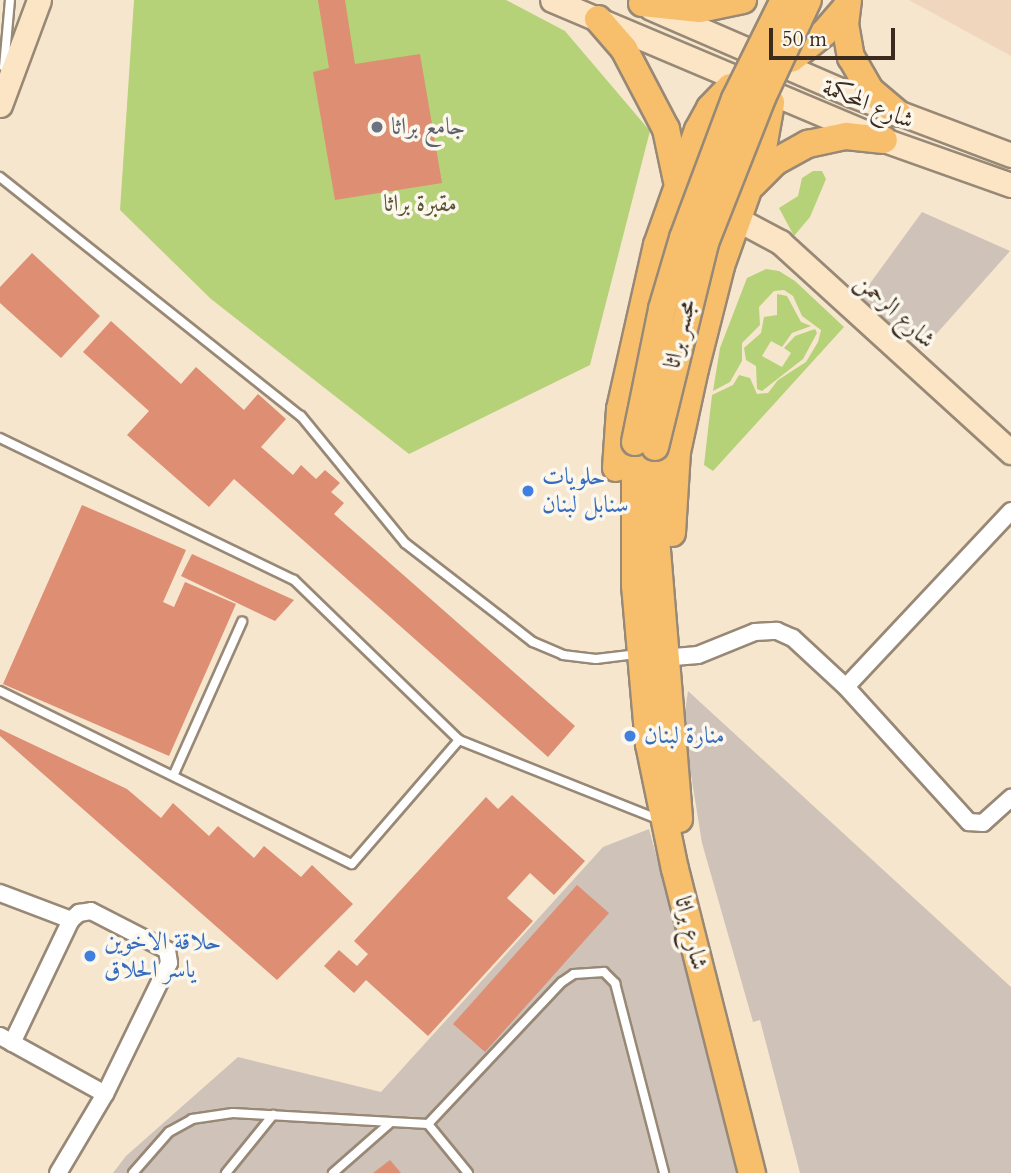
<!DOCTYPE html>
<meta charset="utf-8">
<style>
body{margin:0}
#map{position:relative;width:1011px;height:1173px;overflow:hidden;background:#f6e6ce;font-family:Cardo,Amiri,serif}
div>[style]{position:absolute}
.built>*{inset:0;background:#f0d6bc}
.industrial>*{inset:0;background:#cec2b9}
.green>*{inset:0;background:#b6d278}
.building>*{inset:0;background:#dd8e73}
.roads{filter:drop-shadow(2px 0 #988876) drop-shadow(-2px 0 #988876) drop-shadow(0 2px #988876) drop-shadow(0 -2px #988876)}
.lane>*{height:8px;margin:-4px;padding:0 4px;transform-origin:4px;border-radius:4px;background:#fff}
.street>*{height:16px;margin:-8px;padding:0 8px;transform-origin:8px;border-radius:8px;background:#fff}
.secondary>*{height:23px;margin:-11.5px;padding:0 11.5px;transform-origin:11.5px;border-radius:11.5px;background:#fce5c4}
.primary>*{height:26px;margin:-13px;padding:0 13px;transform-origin:13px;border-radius:13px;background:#f7bf6c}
.bridges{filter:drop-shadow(2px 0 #988876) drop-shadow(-2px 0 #988876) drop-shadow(0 2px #988876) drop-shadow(0 -2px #988876)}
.primary-bridge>*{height:26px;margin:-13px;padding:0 13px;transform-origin:13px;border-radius:13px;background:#f7bf6c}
.dots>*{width:19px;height:19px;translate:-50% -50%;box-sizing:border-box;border:4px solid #fbf7ec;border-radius:50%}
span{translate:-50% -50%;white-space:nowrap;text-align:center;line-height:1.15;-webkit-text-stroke:7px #fbf7ec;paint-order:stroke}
.street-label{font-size:24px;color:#3b2a1e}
.worship-label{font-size:24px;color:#5b616d}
.left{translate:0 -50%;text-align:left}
.park-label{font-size:24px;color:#5a5434}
.shop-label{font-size:24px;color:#366cbe}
.scale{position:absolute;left:769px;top:28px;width:126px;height:32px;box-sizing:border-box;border:4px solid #3b2a1e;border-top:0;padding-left:9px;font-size:21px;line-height:24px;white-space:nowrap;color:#3b2a1e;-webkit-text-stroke:5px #fbf7ec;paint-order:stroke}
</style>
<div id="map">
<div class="built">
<div style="clip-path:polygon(909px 0,1011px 0,1011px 56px)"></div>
</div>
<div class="industrial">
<div style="clip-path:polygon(922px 212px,1010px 251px,923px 349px,858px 300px)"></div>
<div style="clip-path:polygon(688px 691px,1011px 987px,1011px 1173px,800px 1173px,760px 1020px,753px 1022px,702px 843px,683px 725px)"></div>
<div style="clip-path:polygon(649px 829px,743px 1173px,113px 1173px,126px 1156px,238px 1057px,381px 1092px,603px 847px)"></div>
</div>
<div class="green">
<div style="clip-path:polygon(134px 0,506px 0,565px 31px,650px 131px,590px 365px,409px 454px,211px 299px,120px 210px)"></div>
<div style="clip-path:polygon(813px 171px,822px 171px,826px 179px,810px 217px,794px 236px,779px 208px,798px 196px,802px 178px)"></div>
<div style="clip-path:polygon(766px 269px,779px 271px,795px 281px,844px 327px,713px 471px,704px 465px,712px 395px,733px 385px,739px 375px,750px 378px,757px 394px,768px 393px,778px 380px,806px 362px,818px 342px,821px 330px,802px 316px,793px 296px,784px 290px,774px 291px,759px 307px,760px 325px,742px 343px,742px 361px,730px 382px,713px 391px,720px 348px,747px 278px)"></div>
<div style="clip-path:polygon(777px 294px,787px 296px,801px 322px,811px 326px,792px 333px,782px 347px,771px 341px,762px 356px,782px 367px,791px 353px,784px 348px,795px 336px,815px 329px,817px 333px,803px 359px,762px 391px,757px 389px,756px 366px,746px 360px,744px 348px,761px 333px,764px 317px,777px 315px)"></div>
</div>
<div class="building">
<div style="clip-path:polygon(318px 0,345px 0,355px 64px,420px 54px,442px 183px,335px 200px,313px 72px,329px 68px)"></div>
<div style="clip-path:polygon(32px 253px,100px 316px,61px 358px,0 303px,0 287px)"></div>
<div style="clip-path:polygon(111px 321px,181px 384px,196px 367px,244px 410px,258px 394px,286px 419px,261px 447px,293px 475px,301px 465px,316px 479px,325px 470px,340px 483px,331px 492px,344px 503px,334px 514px,575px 726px,548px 757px,234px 479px,209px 507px,127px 435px,149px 411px,83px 352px)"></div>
<div style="clip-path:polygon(82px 505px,186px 550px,163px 602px,174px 607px,185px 582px,236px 604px,169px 756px,3px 684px)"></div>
<div style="clip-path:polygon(192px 554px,294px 600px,275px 621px,181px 576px)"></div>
<div style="clip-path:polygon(0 729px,127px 789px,161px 818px,173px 803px,209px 836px,218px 826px,254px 858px,264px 846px,301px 877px,312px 865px,353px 904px,277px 980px,0 736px)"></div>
<div style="clip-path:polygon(512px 795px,585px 861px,554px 895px,530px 873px,507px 898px,533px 921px,428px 1036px,366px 980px,354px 993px,324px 966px,339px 950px,357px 966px,368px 954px,354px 941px,486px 797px,498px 809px)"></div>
<div style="clip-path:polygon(577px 885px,609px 913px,485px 1052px,453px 1024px)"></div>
<div style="clip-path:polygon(390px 1160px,401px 1173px,373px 1173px)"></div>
</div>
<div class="roads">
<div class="lane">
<div style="left:4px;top:67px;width:67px;rotate:-84.9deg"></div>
<div style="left:0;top:177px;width:384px;rotate:38.5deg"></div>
<div style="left:301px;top:416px;width:164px;rotate:50.7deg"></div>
<div style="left:405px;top:543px;width:123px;rotate:37.7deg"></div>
<div style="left:502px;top:618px;width:39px;rotate:38deg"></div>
<div style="left:533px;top:642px;width:33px;rotate:23deg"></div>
<div style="left:563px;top:655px;width:33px;rotate:7deg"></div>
<div style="left:596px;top:659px;width:32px;rotate:-7deg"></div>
<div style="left:0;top:438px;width:326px;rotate:25.8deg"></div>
<div style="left:294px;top:580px;width:230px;rotate:44.1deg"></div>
<div style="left:459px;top:740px;width:214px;rotate:21.7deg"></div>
<div style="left:0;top:691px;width:392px;rotate:26.2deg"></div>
<div style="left:352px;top:864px;width:164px;rotate:-49.2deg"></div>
<div style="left:174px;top:774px;width:167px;rotate:-65.9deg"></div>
<div style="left:428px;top:1124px;width:195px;rotate:-46.7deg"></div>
<div style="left:562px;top:982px;width:14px;rotate:-34deg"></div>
<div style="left:574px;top:974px;width:30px;rotate:-4deg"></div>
<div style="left:604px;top:972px;width:16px;rotate:45deg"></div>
<div style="left:615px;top:983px;width:196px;rotate:75.5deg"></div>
<div style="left:133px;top:1173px;width:55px;rotate:-48.7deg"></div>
<div style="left:169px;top:1132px;width:26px;rotate:-29deg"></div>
<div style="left:192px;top:1119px;width:41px;rotate:-8.3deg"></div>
<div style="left:233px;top:1113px;width:195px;rotate:3.2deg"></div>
<div style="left:428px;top:1124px;width:63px;rotate:50.8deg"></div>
<div style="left:226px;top:1173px;width:75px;rotate:-51deg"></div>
<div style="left:333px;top:1173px;width:77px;rotate:-41.3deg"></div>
</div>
<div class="street">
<div style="left:1011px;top:511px;width:241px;rotate:133.2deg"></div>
<div style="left:846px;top:687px;width:183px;rotate:47.7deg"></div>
<div style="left:969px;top:822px;width:14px;rotate:4deg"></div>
<div style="left:983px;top:823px;width:38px;rotate:-42deg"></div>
<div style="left:674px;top:657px;width:24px;rotate:-5deg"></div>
<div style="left:698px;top:655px;width:61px;rotate:-22deg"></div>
<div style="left:755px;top:632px;width:22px;rotate:-3deg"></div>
<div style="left:777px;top:631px;width:17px;rotate:24deg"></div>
<div style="left:793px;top:638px;width:72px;rotate:42.8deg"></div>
<div style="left:0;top:893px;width:76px;rotate:20.8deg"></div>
<div style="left:0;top:1036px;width:120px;rotate:28.9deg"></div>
<div style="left:12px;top:1043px;width:136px;rotate:-64.4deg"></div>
<div style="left:71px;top:920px;width:11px;rotate:-41deg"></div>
<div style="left:79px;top:913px;width:12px;rotate:-9deg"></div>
<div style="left:91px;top:911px;width:85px;rotate:27.2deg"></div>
<div style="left:167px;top:950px;width:13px;rotate:81deg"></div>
<div style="left:169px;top:963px;width:146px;rotate:116deg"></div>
<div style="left:105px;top:1094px;width:92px;rotate:120.7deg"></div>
</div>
<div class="secondary">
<div style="left:552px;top:0;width:360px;rotate:22.9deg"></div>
<div style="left:884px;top:140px;width:135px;rotate:19.5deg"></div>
<div style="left:651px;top:8px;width:219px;rotate:23.4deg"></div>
<div style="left:852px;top:95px;width:170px;rotate:20.7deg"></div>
<div style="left:0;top:105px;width:112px;rotate:-69.6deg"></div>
<div style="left:737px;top:219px;width:49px;rotate:28.1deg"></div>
<div style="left:780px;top:242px;width:312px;rotate:42.3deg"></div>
</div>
<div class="primary">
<div style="left:848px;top:0;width:24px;rotate:97deg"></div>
<div style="left:845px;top:24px;width:34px;rotate:80deg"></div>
<div style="left:851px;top:57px;width:39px;rotate:60deg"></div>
<div style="left:871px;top:91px;width:34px;rotate:40deg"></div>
<div style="left:642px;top:3px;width:58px;rotate:5.9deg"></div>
<div style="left:700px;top:9px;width:44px;rotate:-11.8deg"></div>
<div style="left:598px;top:19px;width:40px;rotate:49deg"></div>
<div style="left:624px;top:49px;width:90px;rotate:62.3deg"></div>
<div style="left:666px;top:129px;width:53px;rotate:78.1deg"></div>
<div style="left:791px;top:59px;width:42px;rotate:-38.2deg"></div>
<div style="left:824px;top:33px;width:32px;rotate:-49deg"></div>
<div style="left:753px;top:184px;width:31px;rotate:-45deg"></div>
<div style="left:775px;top:162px;width:38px;rotate:-29deg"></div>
<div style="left:808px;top:144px;width:39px;rotate:-12deg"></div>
<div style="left:846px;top:136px;width:38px;rotate:6deg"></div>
<div style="left:635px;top:442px;width:143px;rotate:90deg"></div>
<div style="left:635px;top:585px;width:160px;rotate:85deg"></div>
<div style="left:649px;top:744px;width:128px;rotate:78.3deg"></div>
<div style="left:675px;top:869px;width:314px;rotate:75.8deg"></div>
<div style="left:655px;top:447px;width:91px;rotate:89.4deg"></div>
<div style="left:656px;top:538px;width:282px;rotate:85.3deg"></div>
<div style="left:616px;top:468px;width:59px;rotate:-86.1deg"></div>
<div style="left:620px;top:409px;width:168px;rotate:-77.3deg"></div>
<div style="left:657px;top:245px;width:122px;rotate:-70.4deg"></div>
<div style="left:698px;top:130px;width:25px;rotate:-61deg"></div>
<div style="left:710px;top:108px;width:29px;rotate:-46deg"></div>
<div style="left:672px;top:533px;width:81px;rotate:-86.5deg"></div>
<div style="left:677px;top:452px;width:85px;rotate:-77.8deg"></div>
<div style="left:695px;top:369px;width:106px;rotate:-75.8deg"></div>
<div style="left:721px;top:266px;width:125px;rotate:-70.4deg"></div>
<div style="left:763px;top:148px;width:46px;rotate:-79.9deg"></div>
</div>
</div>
<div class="bridges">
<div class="primary-bridge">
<div style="left:635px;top:442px;width:136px;rotate:-78.5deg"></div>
<div style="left:662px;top:309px;width:74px;rotate:-73.5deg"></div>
<div style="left:683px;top:238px;width:148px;rotate:-69.5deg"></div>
<div style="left:735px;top:99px;width:110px;rotate:-63.7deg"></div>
<div style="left:655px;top:447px;width:210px;rotate:-76.2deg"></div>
<div style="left:705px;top:243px;width:156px;rotate:-68.5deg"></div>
<div style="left:762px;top:98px;width:108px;rotate:-64.9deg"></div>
</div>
</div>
<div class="dots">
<div style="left:377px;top:127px;background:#6b7280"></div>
<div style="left:528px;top:491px;background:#3f7fe0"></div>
<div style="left:630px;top:736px;background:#3f7fe0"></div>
<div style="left:90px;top:956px;background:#3f7fe0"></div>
</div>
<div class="street-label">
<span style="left:868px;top:104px;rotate:22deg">شارع المحكمة</span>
<span style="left:895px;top:311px;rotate:42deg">شارع الرحمن</span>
<span style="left:680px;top:334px;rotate:-76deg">مجسر براثا</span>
<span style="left:691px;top:933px;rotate:76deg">شارع براثا</span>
</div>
<div class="worship-label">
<span class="left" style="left:391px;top:127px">جامع براثا</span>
</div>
<div class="park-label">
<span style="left:420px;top:204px">مقبرة براثا</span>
</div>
<div class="shop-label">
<span class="left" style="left:542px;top:491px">حلويات<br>سنابل لبنان</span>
<span class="left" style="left:644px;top:736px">منارة لبنان</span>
<span class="left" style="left:104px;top:956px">حلاقة الاخوين<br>ياسر الحلاق</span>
</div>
<div class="scale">50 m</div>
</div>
